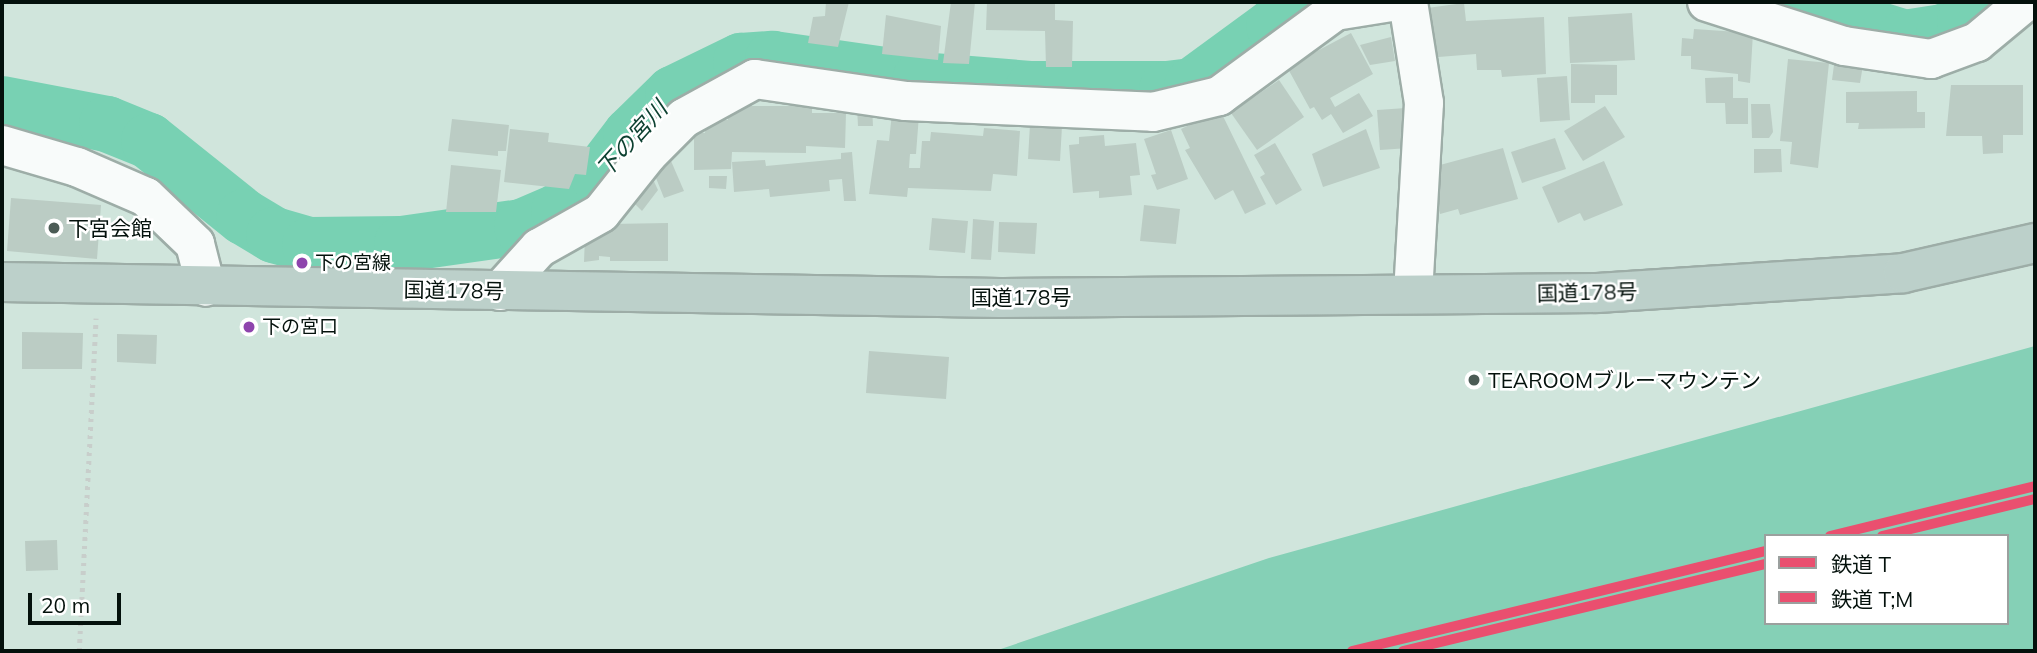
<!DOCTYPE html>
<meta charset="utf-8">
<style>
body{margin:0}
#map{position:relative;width:2037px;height:653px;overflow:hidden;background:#d0e5dc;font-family:Mulish,"Noto Sans JP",sans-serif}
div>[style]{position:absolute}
.forest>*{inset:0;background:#85d0b6}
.river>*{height:56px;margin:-28px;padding:0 28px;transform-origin:28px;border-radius:28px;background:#78d1b3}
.building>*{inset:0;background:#bbccc4}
.path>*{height:4.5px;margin-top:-2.25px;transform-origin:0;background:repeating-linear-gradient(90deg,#c8cecb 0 3.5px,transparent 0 8.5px)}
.roads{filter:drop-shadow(2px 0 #9dada7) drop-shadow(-2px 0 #9dada7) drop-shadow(0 2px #9dada7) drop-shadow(0 -2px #9dada7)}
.minor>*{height:38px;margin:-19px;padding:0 19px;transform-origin:19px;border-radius:19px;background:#f8fbfa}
.highway>*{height:38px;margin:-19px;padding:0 19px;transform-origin:19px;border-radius:19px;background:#bcd0ca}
.rail-1>*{height:10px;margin:-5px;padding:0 5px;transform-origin:5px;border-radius:5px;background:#ea4f6f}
.rail-2>*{height:10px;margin:-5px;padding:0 5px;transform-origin:5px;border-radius:5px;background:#ea4f6f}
.dots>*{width:19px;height:19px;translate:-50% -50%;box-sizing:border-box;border:4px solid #fff;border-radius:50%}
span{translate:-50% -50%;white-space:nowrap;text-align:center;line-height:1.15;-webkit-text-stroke:5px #fff;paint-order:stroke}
.bus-label{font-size:19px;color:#04110c}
.left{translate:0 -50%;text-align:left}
.poi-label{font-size:21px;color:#04110c}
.street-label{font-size:21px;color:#04110c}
.water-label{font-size:23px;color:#0d4131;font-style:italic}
.frame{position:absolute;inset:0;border:4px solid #04110c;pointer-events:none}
.legend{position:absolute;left:1764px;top:534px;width:245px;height:91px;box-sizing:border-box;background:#fff;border:2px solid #9ba09e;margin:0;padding:9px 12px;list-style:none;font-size:21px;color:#04110c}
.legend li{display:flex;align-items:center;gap:14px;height:35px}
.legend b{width:35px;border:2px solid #9ba09e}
.scale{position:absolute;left:28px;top:593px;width:93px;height:32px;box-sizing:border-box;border:4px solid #04110c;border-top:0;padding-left:9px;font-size:21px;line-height:24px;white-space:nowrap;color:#04110c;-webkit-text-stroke:5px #fff;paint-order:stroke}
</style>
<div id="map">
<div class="forest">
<div style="clip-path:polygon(evenodd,2035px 346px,2035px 651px,995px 651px,1269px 558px,2035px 346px,1766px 536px,2007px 536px,2007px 623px,1766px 623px,1766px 536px)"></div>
</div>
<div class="river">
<div style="left:1789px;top:2px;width:121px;rotate:17.2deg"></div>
<div style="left:1905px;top:38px;width:39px;rotate:-9deg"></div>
<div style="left:1944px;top:32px;width:23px;rotate:-25deg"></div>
<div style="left:1965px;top:22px;width:31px;rotate:-40deg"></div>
<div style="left:2px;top:104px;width:107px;rotate:10.8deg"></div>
<div style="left:107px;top:124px;width:45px;rotate:22deg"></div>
<div style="left:149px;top:141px;width:122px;rotate:38.7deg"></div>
<div style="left:244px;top:217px;width:35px;rotate:31deg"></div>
<div style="left:274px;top:235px;width:37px;rotate:16deg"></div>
<div style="left:310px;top:245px;width:92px;rotate:-0.6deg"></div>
<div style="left:402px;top:244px;width:121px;rotate:-8.1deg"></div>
<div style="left:522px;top:227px;width:40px;rotate:-23.4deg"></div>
<div style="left:559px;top:211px;width:52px;rotate:-40.4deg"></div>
<div style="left:599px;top:177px;width:53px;rotate:-52.7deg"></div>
<div style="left:631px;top:135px;width:59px;rotate:-44.3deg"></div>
<div style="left:673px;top:94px;width:76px;rotate:-25.9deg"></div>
<div style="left:741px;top:61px;width:32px;rotate:-4deg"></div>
<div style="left:773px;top:59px;width:148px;rotate:8.1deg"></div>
<div style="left:920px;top:80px;width:113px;rotate:4.6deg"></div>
<div style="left:1033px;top:89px;width:134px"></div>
<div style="left:1167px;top:89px;width:25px;rotate:-7deg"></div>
<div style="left:1192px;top:86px;width:102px;rotate:-36.2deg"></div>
<div style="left:1274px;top:26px;width:53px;rotate:-27.1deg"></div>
</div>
<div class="building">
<div style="clip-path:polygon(826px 2px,849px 2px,838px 47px,808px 43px,813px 17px,825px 16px)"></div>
<div style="clip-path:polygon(951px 2px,975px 2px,969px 64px,943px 63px)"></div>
<div style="clip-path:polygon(987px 2px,1055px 2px,1055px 20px,1073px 21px,1072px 67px,1046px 67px,1045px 31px,986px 30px)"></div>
<div style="clip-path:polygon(1464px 3px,1466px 21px,1544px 17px,1546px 74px,1502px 77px,1501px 70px,1477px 70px,1476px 54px,1426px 58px,1420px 9px)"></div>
<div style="clip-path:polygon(1632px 13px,1635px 60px,1570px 63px,1568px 17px)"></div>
<div style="clip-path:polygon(886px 15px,941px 26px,938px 60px,882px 54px)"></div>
<div style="clip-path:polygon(1694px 29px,1753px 33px,1750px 83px,1738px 81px,1738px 74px,1691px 69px,1691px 56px,1681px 56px,1682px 38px,1693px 39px)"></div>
<div style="clip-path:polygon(1351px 33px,1373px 74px,1330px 98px,1335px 107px,1359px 93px,1373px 116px,1343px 133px,1331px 114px,1322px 120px,1314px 107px,1310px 109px,1287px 67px)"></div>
<div style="clip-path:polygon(1391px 37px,1395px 61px,1370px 65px,1360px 45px)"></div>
<div style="clip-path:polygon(1835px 57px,1863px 65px,1860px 83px,1832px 80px)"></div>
<div style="clip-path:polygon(1788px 59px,1829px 63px,1818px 168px,1790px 164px,1792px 142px,1780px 141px)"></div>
<div style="clip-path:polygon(1571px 64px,1617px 65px,1617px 95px,1595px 95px,1595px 103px,1571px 103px)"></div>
<div style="clip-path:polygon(1567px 76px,1570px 120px,1540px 122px,1537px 78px)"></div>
<div style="clip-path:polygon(1733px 77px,1733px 98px,1748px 98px,1748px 124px,1726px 124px,1725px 103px,1706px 103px,1705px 78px)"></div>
<div style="clip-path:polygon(1279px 80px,1304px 117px,1257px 150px,1231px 113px)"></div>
<div style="clip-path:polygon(1951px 85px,2023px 85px,2023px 135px,2003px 135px,2003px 153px,1983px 154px,1982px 136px,1946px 136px)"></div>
<div style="clip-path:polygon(1917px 91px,1917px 112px,1925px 112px,1925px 128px,1858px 129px,1859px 123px,1846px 123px,1846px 92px)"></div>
<div style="clip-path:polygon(752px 101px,752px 106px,812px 106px,812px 113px,846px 113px,845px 148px,806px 146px,806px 153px,732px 152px,731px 169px,694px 170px,694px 132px,705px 133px,706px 120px,728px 120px,728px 109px)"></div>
<div style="clip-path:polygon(1751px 104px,1770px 104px,1773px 132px,1769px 138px,1752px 138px)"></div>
<div style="clip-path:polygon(1605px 106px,1625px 137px,1583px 161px,1564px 131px)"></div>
<div style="clip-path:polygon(857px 107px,872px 107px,873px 126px,858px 126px)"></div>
<div style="clip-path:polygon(1406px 108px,1409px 148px,1380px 150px,1377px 110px)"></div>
<div style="clip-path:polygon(1220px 110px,1266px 204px,1245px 214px,1233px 190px,1215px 200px,1185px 150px,1190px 148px,1181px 129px)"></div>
<div style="clip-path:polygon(892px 113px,919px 115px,916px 154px,910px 154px,909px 168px,920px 168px,922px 141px,930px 141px,931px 132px,983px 136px,984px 128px,1020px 131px,1017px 176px,993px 174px,991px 191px,908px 188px,907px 197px,869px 194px,877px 140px,889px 141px)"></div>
<div style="clip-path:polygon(452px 119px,509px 125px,506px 151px,498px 151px,498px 156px,448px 151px)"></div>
<div style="clip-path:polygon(1030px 124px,1062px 126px,1060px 161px,1028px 159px)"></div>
<div style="clip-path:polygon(510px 129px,549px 133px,548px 142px,590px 147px,586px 175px,575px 174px,569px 189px,504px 182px)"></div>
<div style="clip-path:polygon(1366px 129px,1380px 168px,1323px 187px,1312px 154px)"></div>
<div style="clip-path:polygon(1171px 130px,1188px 179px,1157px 190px,1151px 175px,1156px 174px,1144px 139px)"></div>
<div style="clip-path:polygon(1104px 135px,1105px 146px,1136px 143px,1140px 175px,1130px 176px,1132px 195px,1099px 198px,1099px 191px,1073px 193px,1069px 145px,1079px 144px,1079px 137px)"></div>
<div style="clip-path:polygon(1555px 138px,1566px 169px,1522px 183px,1511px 152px)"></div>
<div style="clip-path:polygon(1275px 143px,1302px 190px,1276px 205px,1260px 177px,1265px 174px,1254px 155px)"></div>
<div style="clip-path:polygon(1503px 148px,1518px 199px,1460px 215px,1458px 209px,1440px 214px,1426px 163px,1439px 160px,1440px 165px)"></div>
<div style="clip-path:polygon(1754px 149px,1781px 149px,1782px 172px,1754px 173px)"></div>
<div style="clip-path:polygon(852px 152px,856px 201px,844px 201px,842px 179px,829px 180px,830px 191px,770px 197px,769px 189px,734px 192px,732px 162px,765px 160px,766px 166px,841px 159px,841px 153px)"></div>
<div style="clip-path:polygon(671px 161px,684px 191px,664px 198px,652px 168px)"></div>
<div style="clip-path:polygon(1604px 161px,1623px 205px,1584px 221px,1580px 213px,1558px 223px,1542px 187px)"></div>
<div style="clip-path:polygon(451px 165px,501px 170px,496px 212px,446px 212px)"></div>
<div style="clip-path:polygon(650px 173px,658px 190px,642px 211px,629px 198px)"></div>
<div style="clip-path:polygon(709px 176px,727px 176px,726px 189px,709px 188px)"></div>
<div style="clip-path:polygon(11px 198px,101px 205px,97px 259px,7px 251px)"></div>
<div style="clip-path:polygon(1144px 205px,1180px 209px,1176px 244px,1140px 241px)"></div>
<div style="clip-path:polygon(932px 218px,968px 221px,965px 253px,929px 250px)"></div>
<div style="clip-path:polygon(973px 219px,994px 221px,991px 260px,971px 259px)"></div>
<div style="clip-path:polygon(999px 222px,1037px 223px,1035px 254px,998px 252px)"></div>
<div style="clip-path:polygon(668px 223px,668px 261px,610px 261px,610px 257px,599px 256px,599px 260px,584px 262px,585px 236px,610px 230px,611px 224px)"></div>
<div style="clip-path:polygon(22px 332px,83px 333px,82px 369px,22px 369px)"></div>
<div style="clip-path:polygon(117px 334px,157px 335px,156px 364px,117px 362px)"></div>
<div style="clip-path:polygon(869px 351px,949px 357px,946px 399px,866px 393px)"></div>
<div style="clip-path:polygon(57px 540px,58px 570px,26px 571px,25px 541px)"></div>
</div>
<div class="path">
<div style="left:79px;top:651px;width:333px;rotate:-87.1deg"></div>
</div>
<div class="roads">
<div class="minor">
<div style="left:1408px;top:2px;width:102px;rotate:81deg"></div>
<div style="left:1424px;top:103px;width:190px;rotate:93.3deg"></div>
<div style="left:1707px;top:2px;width:144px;rotate:17.8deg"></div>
<div style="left:1844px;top:46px;width:88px;rotate:8.5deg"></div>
<div style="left:1931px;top:59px;width:49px;rotate:-20.3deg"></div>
<div style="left:1977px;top:42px;width:62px;rotate:-39.8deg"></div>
<div style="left:2px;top:145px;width:78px;rotate:16.3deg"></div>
<div style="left:77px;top:167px;width:75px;rotate:23.5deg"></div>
<div style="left:146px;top:197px;width:68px;rotate:43.8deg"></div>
<div style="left:195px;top:244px;width:44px;rotate:75.7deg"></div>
<div style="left:500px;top:291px;width:58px;rotate:-47.8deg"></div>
<div style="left:539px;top:248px;width:71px;rotate:-29.4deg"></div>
<div style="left:601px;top:213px;width:75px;rotate:-51.5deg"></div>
<div style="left:648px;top:154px;width:51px;rotate:-45deg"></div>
<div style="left:684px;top:118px;width:81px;rotate:-28.8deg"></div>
<div style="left:755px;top:79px;width:153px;rotate:8.3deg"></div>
<div style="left:906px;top:101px;width:247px;rotate:2.5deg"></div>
<div style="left:1153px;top:112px;width:68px;rotate:-13.6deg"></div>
<div style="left:1219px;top:96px;width:144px;rotate:-36.2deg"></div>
<div style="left:1335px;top:11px;width:57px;rotate:-9.1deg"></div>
</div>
<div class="highway">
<div style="left:2px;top:282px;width:998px;rotate:0.92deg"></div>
<div style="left:1000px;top:298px;width:597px;rotate:-0.48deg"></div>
<div style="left:1597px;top:293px;width:307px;rotate:-3.7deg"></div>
<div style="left:1903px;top:273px;width:135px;rotate:-12.8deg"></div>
</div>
</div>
<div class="rail-1">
<div style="left:1830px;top:536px;width:211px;rotate:-13.7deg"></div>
<div style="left:1352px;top:651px;width:426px;rotate:-13.6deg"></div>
</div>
<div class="rail-2">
<div style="left:1882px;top:536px;width:157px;rotate:-13.6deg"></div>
<div style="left:1403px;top:651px;width:373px;rotate:-13.5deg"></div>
</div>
<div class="dots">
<div style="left:54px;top:228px;background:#4b5b55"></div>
<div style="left:302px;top:263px;background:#8e44ad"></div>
<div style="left:249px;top:327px;background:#8e44ad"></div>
<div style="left:1474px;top:380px;background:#4b5b55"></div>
</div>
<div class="bus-label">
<span class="left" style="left:315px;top:263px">下の宮線</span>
<span class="left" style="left:262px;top:327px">下の宮口</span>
</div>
<div class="poi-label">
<span class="left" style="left:68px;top:228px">下宮会館</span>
<span class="left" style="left:1488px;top:380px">TEAROOMブルーマウンテン</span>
</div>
<div class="street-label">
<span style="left:454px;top:290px;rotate:1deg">国道178号</span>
<span style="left:1587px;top:292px;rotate:-1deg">国道178号</span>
<span style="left:1021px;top:297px">国道178号</span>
</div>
<div class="water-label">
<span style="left:632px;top:139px;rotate:-48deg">下の宮川</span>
</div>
<div class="frame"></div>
<ul class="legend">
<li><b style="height:9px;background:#ea4f6f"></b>鉄道 T</li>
<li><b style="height:9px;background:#ea4f6f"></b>鉄道 T;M</li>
</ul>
<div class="scale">20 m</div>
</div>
